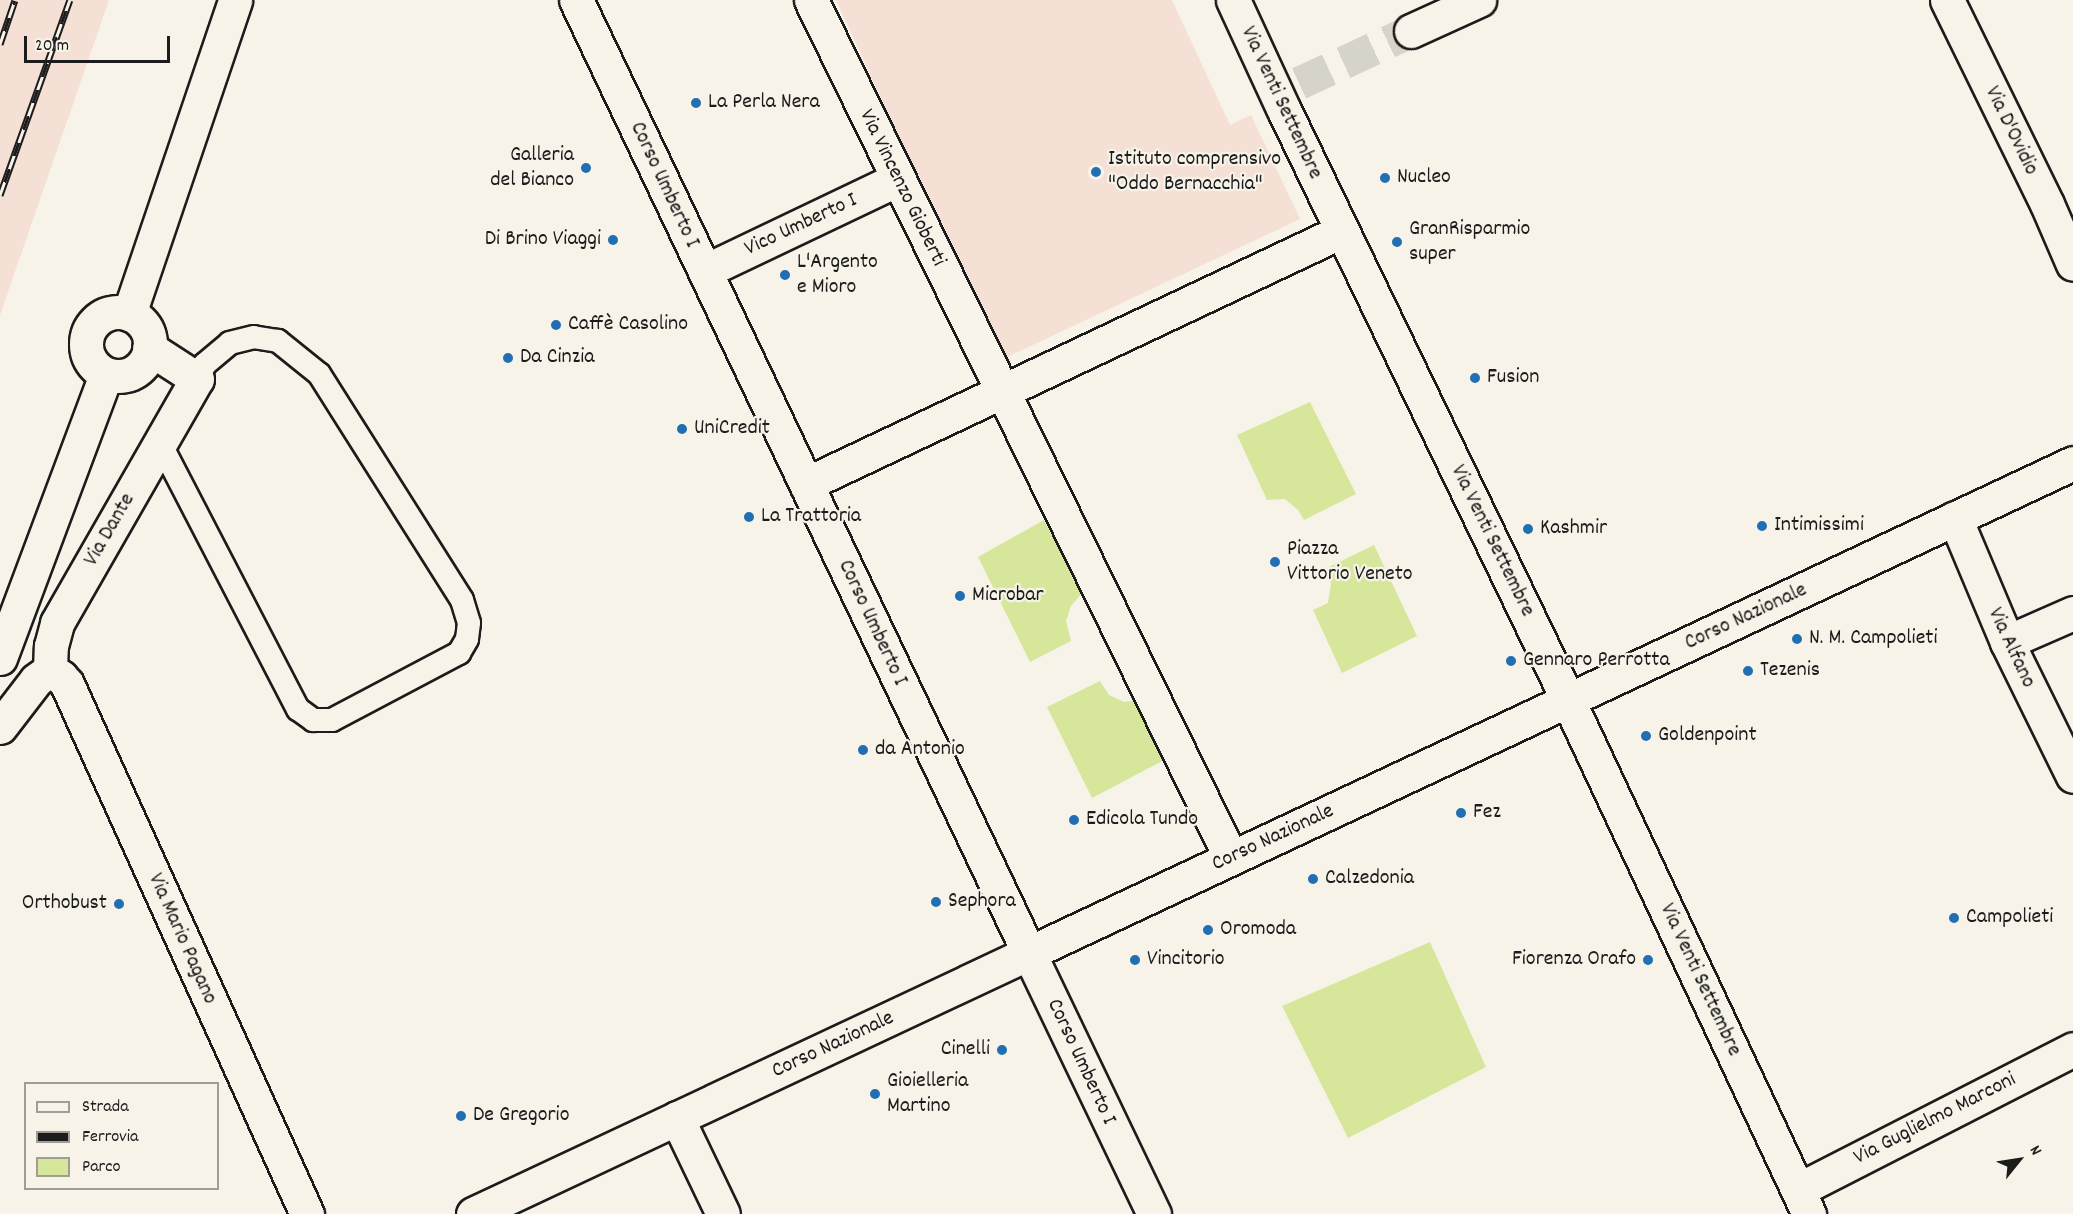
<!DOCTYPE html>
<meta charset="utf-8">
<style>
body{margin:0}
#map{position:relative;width:2073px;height:1214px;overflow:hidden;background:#f7f3e8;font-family:Dekko,sans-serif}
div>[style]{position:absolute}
.built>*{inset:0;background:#f4e0d4}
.green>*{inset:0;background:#d6e79b}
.street-tunnel>*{height:33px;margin-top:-16.5px;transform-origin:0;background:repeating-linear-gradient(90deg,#d6d3c9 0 33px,transparent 0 49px)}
.roads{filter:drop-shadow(2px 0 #1c1c1c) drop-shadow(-2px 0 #1c1c1c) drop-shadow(0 2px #1c1c1c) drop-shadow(0 -2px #1c1c1c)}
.lane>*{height:22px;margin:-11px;padding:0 11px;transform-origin:11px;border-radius:11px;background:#f7f3e8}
.street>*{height:33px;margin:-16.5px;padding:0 16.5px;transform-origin:16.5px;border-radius:16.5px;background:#f7f3e8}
.street>.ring{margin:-16.5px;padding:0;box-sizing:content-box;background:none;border:33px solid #f7f3e8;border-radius:50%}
.secondary>*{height:33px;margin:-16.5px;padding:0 16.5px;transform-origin:16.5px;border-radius:16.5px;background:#f7f3e8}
.rail>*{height:7px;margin-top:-3.5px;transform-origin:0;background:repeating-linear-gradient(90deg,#f7f3e8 0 14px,#1c1c1c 0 28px);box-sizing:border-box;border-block:2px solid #1c1c1c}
.dots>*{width:16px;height:16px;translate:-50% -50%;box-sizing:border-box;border:3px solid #f7f3e8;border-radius:50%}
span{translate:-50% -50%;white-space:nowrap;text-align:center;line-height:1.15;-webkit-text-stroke:4.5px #f7f3e8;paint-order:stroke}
.poi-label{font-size:22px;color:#1c1c1c}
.left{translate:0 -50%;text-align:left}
.right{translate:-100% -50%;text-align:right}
.street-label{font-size:22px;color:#1c1c1c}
.legend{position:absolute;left:24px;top:1082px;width:195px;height:108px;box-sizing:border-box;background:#f7f3e8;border:2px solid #9f9d96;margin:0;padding:8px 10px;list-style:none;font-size:18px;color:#1c1c1c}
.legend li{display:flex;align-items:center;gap:12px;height:30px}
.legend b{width:30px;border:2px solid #9f9d96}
.north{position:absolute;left:1989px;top:1130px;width:60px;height:60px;-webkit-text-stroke:4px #f7f3e8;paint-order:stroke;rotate:60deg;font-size:16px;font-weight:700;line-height:24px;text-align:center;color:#1c1c1c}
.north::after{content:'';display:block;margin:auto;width:21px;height:27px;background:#1c1c1c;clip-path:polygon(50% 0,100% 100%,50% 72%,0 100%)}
.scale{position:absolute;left:24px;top:36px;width:146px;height:27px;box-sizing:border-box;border:3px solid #1c1c1c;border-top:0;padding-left:8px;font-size:18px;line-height:21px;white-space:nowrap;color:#1c1c1c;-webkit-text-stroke:4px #f7f3e8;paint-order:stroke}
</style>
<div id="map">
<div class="built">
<div style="clip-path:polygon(0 0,109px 0,0 315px)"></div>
<div style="clip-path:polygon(836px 0,1172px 0,1230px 125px,1251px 115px,1300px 219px,1001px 360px)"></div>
</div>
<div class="green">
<div style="clip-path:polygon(1310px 402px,1356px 494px,1304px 520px,1298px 510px,1285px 499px,1267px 500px,1237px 435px)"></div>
<div style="clip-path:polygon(1044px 520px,1083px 592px,1071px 606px,1066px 621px,1071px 641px,1030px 662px,978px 557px)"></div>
<div style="clip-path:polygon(1374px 545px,1417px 636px,1342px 673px,1313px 610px,1328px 603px,1331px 584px,1327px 568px)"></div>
<div style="clip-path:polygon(1100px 681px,1109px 695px,1124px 702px,1137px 700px,1166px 759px,1092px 798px,1047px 707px)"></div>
<div style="clip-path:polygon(1430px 942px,1486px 1067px,1348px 1138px,1282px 1006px)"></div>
</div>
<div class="street-tunnel">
<div style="left:1299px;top:83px;width:123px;rotate:-24.9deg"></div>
</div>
<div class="roads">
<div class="lane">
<div style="left:160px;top:443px;width:300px;rotate:62.6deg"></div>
<div style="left:298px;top:709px;width:19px;rotate:36deg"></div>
<div style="left:313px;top:720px;width:19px"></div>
<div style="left:332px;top:720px;width:144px;rotate:-27.8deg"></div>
<div style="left:459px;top:653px;width:16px;rotate:-60deg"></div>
<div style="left:467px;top:639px;width:16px;rotate:-83deg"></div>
<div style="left:469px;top:623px;width:24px;rotate:-107deg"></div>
<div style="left:462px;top:600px;width:267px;rotate:-122.3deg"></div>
<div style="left:319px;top:374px;width:53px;rotate:-141.2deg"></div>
<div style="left:278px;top:341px;width:24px;rotate:-171deg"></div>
<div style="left:254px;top:337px;width:25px;rotate:166deg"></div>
<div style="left:230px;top:343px;width:33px;rotate:140deg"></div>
<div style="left:205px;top:364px;width:17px;rotate:118deg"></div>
</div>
<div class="street">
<div style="left:811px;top:0;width:955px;rotate:63.92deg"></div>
<div style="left:1233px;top:0;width:119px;rotate:65.2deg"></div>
<div style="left:1283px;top:108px;width:657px;rotate:64.29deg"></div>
<div style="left:1568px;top:700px;width:568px;rotate:64.88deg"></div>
<div style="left:1947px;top:0;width:227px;rotate:63.9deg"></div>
<div style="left:2047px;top:204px;width:65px;rotate:66.6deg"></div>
<div style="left:1411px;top:31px;width:75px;rotate:-24.5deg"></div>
<div style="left:705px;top:271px;width:214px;rotate:-25.5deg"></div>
<div class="ring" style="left:86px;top:312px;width:31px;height:31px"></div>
<div style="left:129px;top:314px;width:331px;rotate:-71.3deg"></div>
<div style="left:806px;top:484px;width:593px;rotate:-25.27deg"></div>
<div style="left:1955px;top:518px;width:134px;rotate:67.2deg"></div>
<div style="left:2007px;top:642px;width:149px;rotate:63.8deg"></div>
<div style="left:2007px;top:642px;width:72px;rotate:-23.7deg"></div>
<div style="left:0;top:658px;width:303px;rotate:-69.5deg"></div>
<div style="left:50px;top:670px;width:13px;rotate:32deg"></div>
<div style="left:61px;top:677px;width:9px;rotate:49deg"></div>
<div style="left:67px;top:684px;width:582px;rotate:65.64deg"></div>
<div style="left:50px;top:670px;width:24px;rotate:-88deg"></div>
<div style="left:51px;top:646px;width:24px;rotate:-75deg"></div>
<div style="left:57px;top:623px;width:281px;rotate:-60.2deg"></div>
<div style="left:197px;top:379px;width:57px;rotate:-147.1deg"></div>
<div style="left:0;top:727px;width:59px;rotate:-52.5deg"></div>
<div style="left:36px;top:680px;width:17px;rotate:-36deg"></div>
<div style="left:1798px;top:1190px;width:309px;rotate:-27.1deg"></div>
<div style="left:1154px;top:1214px;width:289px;rotate:-115.6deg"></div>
<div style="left:1029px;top:953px;width:1153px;rotate:-25.14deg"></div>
</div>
<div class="secondary">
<div style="left:677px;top:1118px;width:106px;rotate:64.4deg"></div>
<div style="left:473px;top:1214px;width:614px;rotate:-25.15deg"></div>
<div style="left:1029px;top:953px;width:1055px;rotate:-115.42deg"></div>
</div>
</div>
<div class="rail">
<div style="left:0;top:44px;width:46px;rotate:-71.2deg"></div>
<div style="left:0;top:195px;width:207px;rotate:-70.3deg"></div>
</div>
<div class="dots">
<div style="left:696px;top:103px;background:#1f6fb2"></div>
<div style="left:586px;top:168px;background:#1f6fb2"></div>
<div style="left:1096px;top:172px;background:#1f6fb2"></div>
<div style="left:1385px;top:178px;background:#1f6fb2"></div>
<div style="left:613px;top:240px;background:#1f6fb2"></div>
<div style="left:1397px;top:242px;background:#1f6fb2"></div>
<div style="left:785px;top:275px;background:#1f6fb2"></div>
<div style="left:556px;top:325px;background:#1f6fb2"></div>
<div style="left:508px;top:358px;background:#1f6fb2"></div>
<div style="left:1475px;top:378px;background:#1f6fb2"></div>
<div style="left:682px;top:429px;background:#1f6fb2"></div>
<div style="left:749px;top:517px;background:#1f6fb2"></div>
<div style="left:1762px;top:526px;background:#1f6fb2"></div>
<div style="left:1528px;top:529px;background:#1f6fb2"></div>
<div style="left:1275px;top:562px;background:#1f6fb2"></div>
<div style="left:960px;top:596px;background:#1f6fb2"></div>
<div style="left:1797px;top:639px;background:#1f6fb2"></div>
<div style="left:1511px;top:661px;background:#1f6fb2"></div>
<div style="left:1748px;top:671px;background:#1f6fb2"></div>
<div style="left:1646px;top:736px;background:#1f6fb2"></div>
<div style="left:863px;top:750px;background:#1f6fb2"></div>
<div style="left:1461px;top:813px;background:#1f6fb2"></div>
<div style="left:1074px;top:820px;background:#1f6fb2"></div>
<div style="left:1313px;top:879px;background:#1f6fb2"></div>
<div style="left:936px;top:902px;background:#1f6fb2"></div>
<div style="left:119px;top:904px;background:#1f6fb2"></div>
<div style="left:1954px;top:918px;background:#1f6fb2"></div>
<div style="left:1208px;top:930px;background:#1f6fb2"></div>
<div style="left:1135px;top:960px;background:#1f6fb2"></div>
<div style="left:1648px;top:960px;background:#1f6fb2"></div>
<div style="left:1002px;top:1050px;background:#1f6fb2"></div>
<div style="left:875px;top:1094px;background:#1f6fb2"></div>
<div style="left:461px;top:1116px;background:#1f6fb2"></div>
</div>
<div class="poi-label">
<span class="left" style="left:708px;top:103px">La Perla Nera</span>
<span class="right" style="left:574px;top:168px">Galleria<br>del Bianco</span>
<span class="left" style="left:1108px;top:172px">Istituto comprensivo<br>"Oddo Bernacchia"</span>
<span class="left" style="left:1397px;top:178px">Nucleo</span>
<span class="left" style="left:1409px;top:242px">GranRisparmio<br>super</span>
<span class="right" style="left:601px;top:240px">Di Brino Viaggi</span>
<span class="left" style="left:797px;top:275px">L'Argento<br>e Mioro</span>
<span class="left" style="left:568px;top:325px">Caffè Casolino</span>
<span class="left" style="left:520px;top:358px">Da Cinzia</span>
<span class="left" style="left:1487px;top:378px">Fusion</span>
<span class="left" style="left:694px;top:429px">UniCredit</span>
<span class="left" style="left:761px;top:517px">La Trattoria</span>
<span class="left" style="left:1774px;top:526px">Intimissimi</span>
<span class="left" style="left:1540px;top:529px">Kashmir</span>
<span class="left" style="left:1287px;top:562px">Piazza<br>Vittorio Veneto</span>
<span class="left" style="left:972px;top:596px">Microbar</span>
<span class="left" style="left:1809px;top:639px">N. M. Campolieti</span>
<span class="left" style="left:1523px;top:661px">Gennaro Perrotta</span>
<span class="left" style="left:1760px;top:671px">Tezenis</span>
<span class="left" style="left:1658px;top:736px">Goldenpoint</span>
<span class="left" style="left:875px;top:750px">da Antonio</span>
<span class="left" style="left:1473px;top:813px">Fez</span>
<span class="left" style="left:1086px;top:820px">Edicola Tundo</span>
<span class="left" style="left:1325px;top:879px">Calzedonia</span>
<span class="left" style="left:948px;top:902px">Sephora</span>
<span class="right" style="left:107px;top:904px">Orthobust</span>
<span class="left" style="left:1966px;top:918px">Campolieti</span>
<span class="left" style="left:1220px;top:930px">Oromoda</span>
<span class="left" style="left:1147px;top:960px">Vincitorio</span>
<span class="right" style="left:1636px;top:960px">Fiorenza Orafo</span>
<span class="right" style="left:990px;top:1050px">Cinelli</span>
<span class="left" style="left:887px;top:1094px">Gioielleria<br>Martino</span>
<span class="left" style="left:473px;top:1116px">De Gregorio</span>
</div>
<div class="street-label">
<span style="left:1281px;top:103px;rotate:65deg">Via Venti Settembre</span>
<span style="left:2011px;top:131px;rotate:64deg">Via D'Ovidio</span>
<span style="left:664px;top:185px;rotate:65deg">Corso Umberto I</span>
<span style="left:902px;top:188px;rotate:64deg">Via Vincenzo Gioberti</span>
<span style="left:801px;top:225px;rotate:-25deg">Vico Umberto I</span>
<span style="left:110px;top:530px;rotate:-60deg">Via Dante</span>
<span style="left:1492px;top:541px;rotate:64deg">Via Venti Settembre</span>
<span style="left:1746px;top:617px;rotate:-25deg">Corso Nazionale</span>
<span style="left:872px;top:623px;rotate:65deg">Corso Umberto I</span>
<span style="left:2011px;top:648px;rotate:65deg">Via Alfano</span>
<span style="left:1273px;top:838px;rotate:-25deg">Corso Nazionale</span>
<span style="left:182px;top:939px;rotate:66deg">Via Mario Pagano</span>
<span style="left:1700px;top:980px;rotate:65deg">Via Venti Settembre</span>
<span style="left:833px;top:1045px;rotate:-25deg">Corso Nazionale</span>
<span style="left:1081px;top:1062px;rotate:65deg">Corso Umberto I</span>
<span style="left:1935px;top:1119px;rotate:-27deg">Via Guglielmo Marconi</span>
</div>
<ul class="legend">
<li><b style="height:8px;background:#f7f3e8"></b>Strada</li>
<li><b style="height:8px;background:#1c1c1c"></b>Ferrovia</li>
<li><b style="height:16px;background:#d6e79b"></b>Parco</li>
</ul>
<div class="north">N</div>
<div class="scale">20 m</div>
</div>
